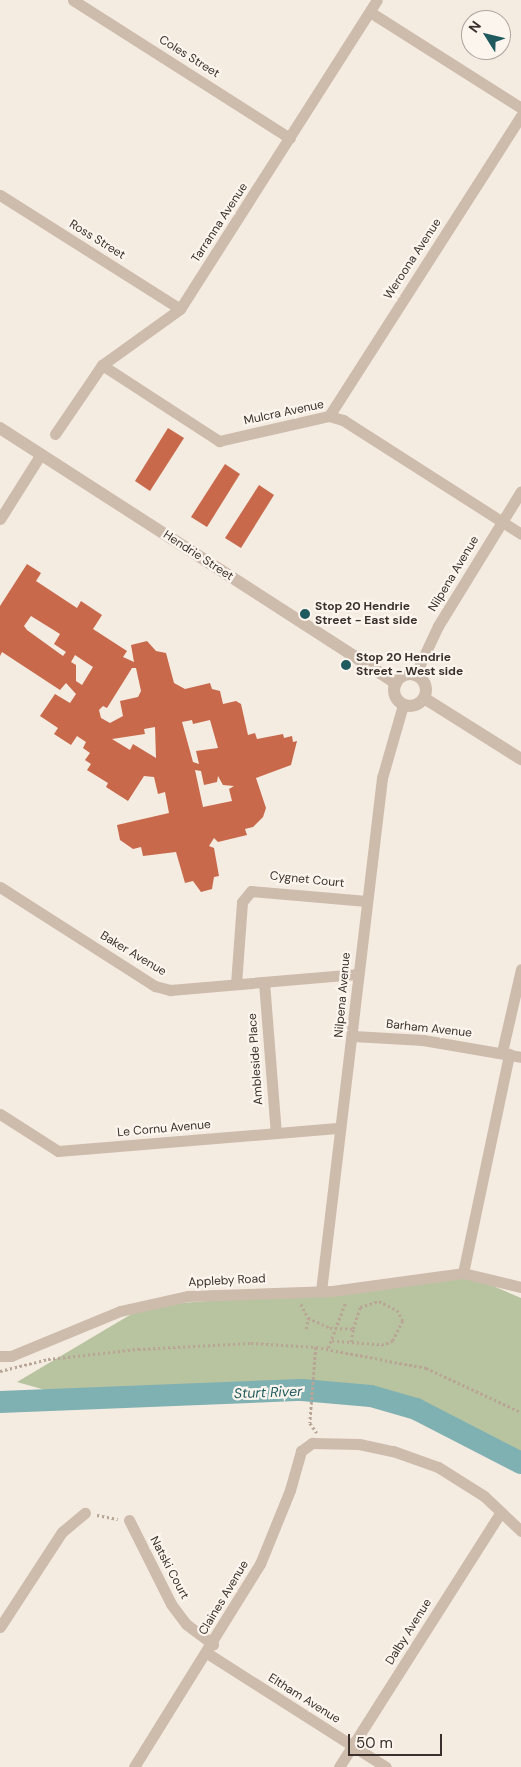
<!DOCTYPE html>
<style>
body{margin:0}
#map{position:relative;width:521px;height:1767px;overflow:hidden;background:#f4ebe1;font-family:"DM Sans",sans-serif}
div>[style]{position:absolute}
.green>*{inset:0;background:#b8c4a0}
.river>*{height:22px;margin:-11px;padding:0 11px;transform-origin:11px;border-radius:11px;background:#7fb0b2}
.building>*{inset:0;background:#c8694b}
.path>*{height:2.5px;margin-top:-1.25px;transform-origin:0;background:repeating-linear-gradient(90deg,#b9a596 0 2.5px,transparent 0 5px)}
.minor>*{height:11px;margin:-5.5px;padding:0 5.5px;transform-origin:5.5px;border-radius:5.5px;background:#cdbbac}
.tertiary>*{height:12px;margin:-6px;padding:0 6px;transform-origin:6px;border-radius:6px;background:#cdbbac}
.tertiary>.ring{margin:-6px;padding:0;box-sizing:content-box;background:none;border:12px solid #cdbbac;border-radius:50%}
.dots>*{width:14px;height:14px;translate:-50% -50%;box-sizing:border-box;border:2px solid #fbf5ee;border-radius:50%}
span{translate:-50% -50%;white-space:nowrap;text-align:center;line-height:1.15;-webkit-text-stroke:4.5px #fbf5ee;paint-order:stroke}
.street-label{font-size:12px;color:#3b302b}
.poi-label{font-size:12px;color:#3b302b;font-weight:700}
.left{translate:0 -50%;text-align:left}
.water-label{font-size:14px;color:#1f5a5e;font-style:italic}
.north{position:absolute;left:461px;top:10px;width:50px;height:50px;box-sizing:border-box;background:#fbf5ee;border:1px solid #aea6a0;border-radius:50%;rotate:306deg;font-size:14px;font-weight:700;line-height:20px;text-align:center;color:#3b302b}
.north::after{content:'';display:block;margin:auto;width:18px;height:22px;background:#1f5a5e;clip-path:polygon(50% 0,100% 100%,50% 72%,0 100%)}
.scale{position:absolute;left:348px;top:1734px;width:94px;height:22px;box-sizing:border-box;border:2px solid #3b302b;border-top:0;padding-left:6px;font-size:15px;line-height:18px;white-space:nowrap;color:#3b302b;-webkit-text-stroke:4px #fbf5ee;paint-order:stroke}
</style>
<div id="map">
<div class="green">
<div style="clip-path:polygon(463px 1273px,521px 1298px,521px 1463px,416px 1409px,371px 1396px,302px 1390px,77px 1399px,17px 1382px,145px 1306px,332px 1291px)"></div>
</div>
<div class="river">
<div style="left:0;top:1402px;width:302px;rotate:-2.3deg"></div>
<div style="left:302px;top:1390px;width:69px;rotate:5deg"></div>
<div style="left:371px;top:1396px;width:47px;rotate:16.1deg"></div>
<div style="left:416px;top:1409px;width:118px;rotate:27.2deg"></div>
</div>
<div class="building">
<div style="clip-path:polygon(168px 428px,184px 438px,150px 491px,135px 481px)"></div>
<div style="clip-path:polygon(225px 464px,240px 474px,207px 527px,191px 517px)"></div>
<div style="clip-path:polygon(259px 485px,274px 495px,241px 548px,225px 538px)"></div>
<div style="clip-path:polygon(evenodd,27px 564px,41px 573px,36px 581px,77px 608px,81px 601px,102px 615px,93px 629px,127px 651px,123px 657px,134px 662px,131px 645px,147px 641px,156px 651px,166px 653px,174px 683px,185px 689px,210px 683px,212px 689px,220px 691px,223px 704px,236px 701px,241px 704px,248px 735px,255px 733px,257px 739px,283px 734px,284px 738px,292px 736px,293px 742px,297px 741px,291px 765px,256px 778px,266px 808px,263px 817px,253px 827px,245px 829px,247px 835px,218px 842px,214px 838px,209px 846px,214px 848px,219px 876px,214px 877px,212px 889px,201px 892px,193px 881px,185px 883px,176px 852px,143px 856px,141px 847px,133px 849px,120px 840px,117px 825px,169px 813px,165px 792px,158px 794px,154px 777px,144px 776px,128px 801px,106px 787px,108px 783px,87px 770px,91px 764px,85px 760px,90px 753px,83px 748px,86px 742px,77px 736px,71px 745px,54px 734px,58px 728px,40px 716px,55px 694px,70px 703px,76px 694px,66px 683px,60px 690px,2px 652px,0 656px,0 606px,27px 564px,31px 616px,60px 634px,54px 644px,66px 652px,63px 656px,27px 630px,24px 626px,31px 616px,27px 564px,75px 655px,93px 667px,82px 685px,76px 681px,76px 665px,71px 662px,75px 655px,27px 564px,132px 668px,136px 668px,141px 691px,138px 697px,120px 701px,123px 716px,110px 723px,101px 718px,99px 710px,103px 706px,107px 708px,132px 668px,27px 564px,192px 720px,193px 724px,210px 720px,218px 748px,196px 751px,199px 764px,193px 762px,182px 722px,192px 720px,27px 564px,155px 727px,156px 758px,133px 744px,130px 750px,112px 739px,145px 734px,144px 729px,155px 727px,27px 564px,195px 770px,201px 771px,204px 785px,217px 782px,218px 776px,223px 785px,234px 786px,229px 789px,232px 801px,203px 807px,195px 770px)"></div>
</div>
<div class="path">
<div style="left:301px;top:1304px;width:16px;rotate:63deg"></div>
<div style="left:308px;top:1318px;width:24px;rotate:24deg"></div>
<div style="left:330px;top:1328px;width:23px;rotate:2deg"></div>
<div style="left:353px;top:1329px;width:23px;rotate:-72deg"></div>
<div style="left:360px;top:1307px;width:20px;rotate:-18deg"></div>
<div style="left:379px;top:1301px;width:20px;rotate:27deg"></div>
<div style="left:397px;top:1310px;width:13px;rotate:61deg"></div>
<div style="left:403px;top:1321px;width:22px;rotate:117deg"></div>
<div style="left:393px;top:1341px;width:10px;rotate:156deg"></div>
<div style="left:384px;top:1345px;width:54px;rotate:-175.8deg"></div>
<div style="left:306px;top:1329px;width:11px;rotate:-80deg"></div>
<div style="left:351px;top:1342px;width:13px;rotate:-81deg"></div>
<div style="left:316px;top:1347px;width:76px;rotate:94.5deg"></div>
<div style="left:310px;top:1423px;width:12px;rotate:55deg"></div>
<div style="left:328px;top:1348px;width:50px;rotate:-69deg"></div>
<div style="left:0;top:1371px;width:49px;rotate:-14deg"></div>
<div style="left:48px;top:1359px;width:91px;rotate:-6.3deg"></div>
<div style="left:138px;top:1349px;width:113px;rotate:-3deg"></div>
<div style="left:251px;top:1343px;width:65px;rotate:3.5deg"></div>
<div style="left:316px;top:1347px;width:112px;rotate:10.8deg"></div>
<div style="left:426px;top:1368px;width:105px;rotate:24.9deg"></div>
<div style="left:97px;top:1515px;width:21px;rotate:11deg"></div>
</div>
<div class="minor">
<div style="left:73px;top:0;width:257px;rotate:32.5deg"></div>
<div style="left:370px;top:12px;width:179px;rotate:32.4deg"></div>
<div style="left:0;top:195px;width:213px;rotate:32.3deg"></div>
<div style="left:102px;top:365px;width:140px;rotate:33deg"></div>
<div style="left:219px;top:441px;width:113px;rotate:-12.8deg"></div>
<div style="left:329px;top:416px;width:15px;rotate:16deg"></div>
<div style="left:343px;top:420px;width:211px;rotate:32.6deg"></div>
<div style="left:329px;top:416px;width:356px;rotate:-57.4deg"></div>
<div style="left:55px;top:434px;width:83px;rotate:-55.7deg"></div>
<div style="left:102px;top:365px;width:96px;rotate:-35.7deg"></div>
<div style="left:180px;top:309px;width:366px;rotate:-57.5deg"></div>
<div style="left:0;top:519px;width:77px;rotate:-57.8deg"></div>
<div style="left:415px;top:675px;width:54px;rotate:-64.9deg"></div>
<div style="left:438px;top:626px;width:158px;rotate:-58.4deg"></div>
<div style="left:0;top:887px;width:184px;rotate:32.6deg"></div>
<div style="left:155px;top:986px;width:16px;rotate:15deg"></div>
<div style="left:170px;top:990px;width:189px;rotate:-4.9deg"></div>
<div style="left:264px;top:982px;width:151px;rotate:85.5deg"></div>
<div style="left:236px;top:984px;width:82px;rotate:-85.8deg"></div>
<div style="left:242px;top:902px;width:14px;rotate:-51deg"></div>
<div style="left:251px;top:891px;width:116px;rotate:4.9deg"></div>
<div style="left:353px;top:1036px;width:70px;rotate:3.3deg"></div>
<div style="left:423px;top:1040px;width:99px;rotate:9.8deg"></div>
<div style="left:502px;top:1052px;width:85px;rotate:-77.1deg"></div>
<div style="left:0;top:1114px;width:69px;rotate:32.5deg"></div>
<div style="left:58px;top:1151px;width:283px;rotate:-4.7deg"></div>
<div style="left:463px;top:1273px;width:224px;rotate:-78.1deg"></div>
<div style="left:321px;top:1291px;width:517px;rotate:-83.22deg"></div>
<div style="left:382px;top:778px;width:76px;rotate:-74deg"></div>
<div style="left:0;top:1356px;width:11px"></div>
<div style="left:11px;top:1356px;width:118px;rotate:-22.4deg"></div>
<div style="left:120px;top:1311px;width:70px;rotate:-12.4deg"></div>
<div style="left:188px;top:1296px;width:144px;rotate:-2deg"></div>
<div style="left:332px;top:1291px;width:132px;rotate:-7.8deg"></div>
<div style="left:463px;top:1273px;width:60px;rotate:13.6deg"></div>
<div style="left:129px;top:1520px;width:94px;rotate:63.4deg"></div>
<div style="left:171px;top:1604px;width:25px;rotate:53deg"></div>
<div style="left:186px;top:1624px;width:34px;rotate:37deg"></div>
<div style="left:0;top:1627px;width:113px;rotate:-56.9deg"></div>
<div style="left:62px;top:1532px;width:30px;rotate:-40deg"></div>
<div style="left:207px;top:1653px;width:212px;rotate:32.5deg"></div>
<div style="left:134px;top:1767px;width:239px;rotate:-58.2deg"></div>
<div style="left:260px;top:1564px;width:80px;rotate:-67.9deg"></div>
<div style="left:290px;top:1490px;width:41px;rotate:-74.2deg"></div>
<div style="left:301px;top:1451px;width:14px;rotate:-36deg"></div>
<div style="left:312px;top:1443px;width:47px;rotate:1.2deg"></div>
<div style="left:359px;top:1444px;width:35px;rotate:12deg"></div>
<div style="left:393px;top:1451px;width:48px;rotate:19.6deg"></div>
<div style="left:438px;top:1467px;width:54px;rotate:32.2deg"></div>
<div style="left:484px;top:1496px;width:51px;rotate:43.4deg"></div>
<div style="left:339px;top:1767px;width:302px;rotate:-57.6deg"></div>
</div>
<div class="tertiary">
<div style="left:0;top:428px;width:471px;rotate:32.8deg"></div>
<div class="ring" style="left:394px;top:674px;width:20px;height:20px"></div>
<div style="left:424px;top:698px;width:115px;rotate:32.2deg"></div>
</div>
<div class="dots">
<div style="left:305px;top:614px;background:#1f5a5e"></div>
<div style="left:346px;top:665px;background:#1f5a5e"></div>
</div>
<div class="street-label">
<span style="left:189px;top:57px;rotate:32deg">Coles Street</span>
<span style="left:220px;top:223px;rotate:-57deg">Tarranna Avenue</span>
<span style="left:97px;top:240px;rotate:32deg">Ross Street</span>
<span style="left:413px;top:259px;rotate:-57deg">Weroona Avenue</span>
<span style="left:284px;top:413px;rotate:-12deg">Mulcra Avenue</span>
<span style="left:198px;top:556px;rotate:33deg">Hendrie Street</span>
<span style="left:454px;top:574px;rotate:-59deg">Nilpena Avenue</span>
<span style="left:307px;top:880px;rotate:6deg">Cygnet Court</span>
<span style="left:133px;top:954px;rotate:31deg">Baker Avenue</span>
<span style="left:343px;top:995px;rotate:-85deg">Nilpena Avenue</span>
<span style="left:429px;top:1029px;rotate:6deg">Barham Avenue</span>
<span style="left:256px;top:1059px;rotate:-94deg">Ambleside Place</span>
<span style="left:164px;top:1129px;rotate:-5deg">Le Cornu Avenue</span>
<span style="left:227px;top:1281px;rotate:-3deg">Appleby Road</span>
<span style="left:169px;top:1568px;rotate:62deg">Natski Court</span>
<span style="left:224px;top:1598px;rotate:-59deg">Claines Avenue</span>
<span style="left:409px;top:1632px;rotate:-58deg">Dalby Avenue</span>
<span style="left:304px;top:1699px;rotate:32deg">Eltham Avenue</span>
</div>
<div class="poi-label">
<span class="left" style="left:315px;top:614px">Stop 20 Hendrie<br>Street - East side</span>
<span class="left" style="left:356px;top:665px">Stop 20 Hendrie<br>Street - West side</span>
</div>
<div class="water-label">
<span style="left:268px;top:1392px;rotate:-2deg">Sturt River</span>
</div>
<div class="north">N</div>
<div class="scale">50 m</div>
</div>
